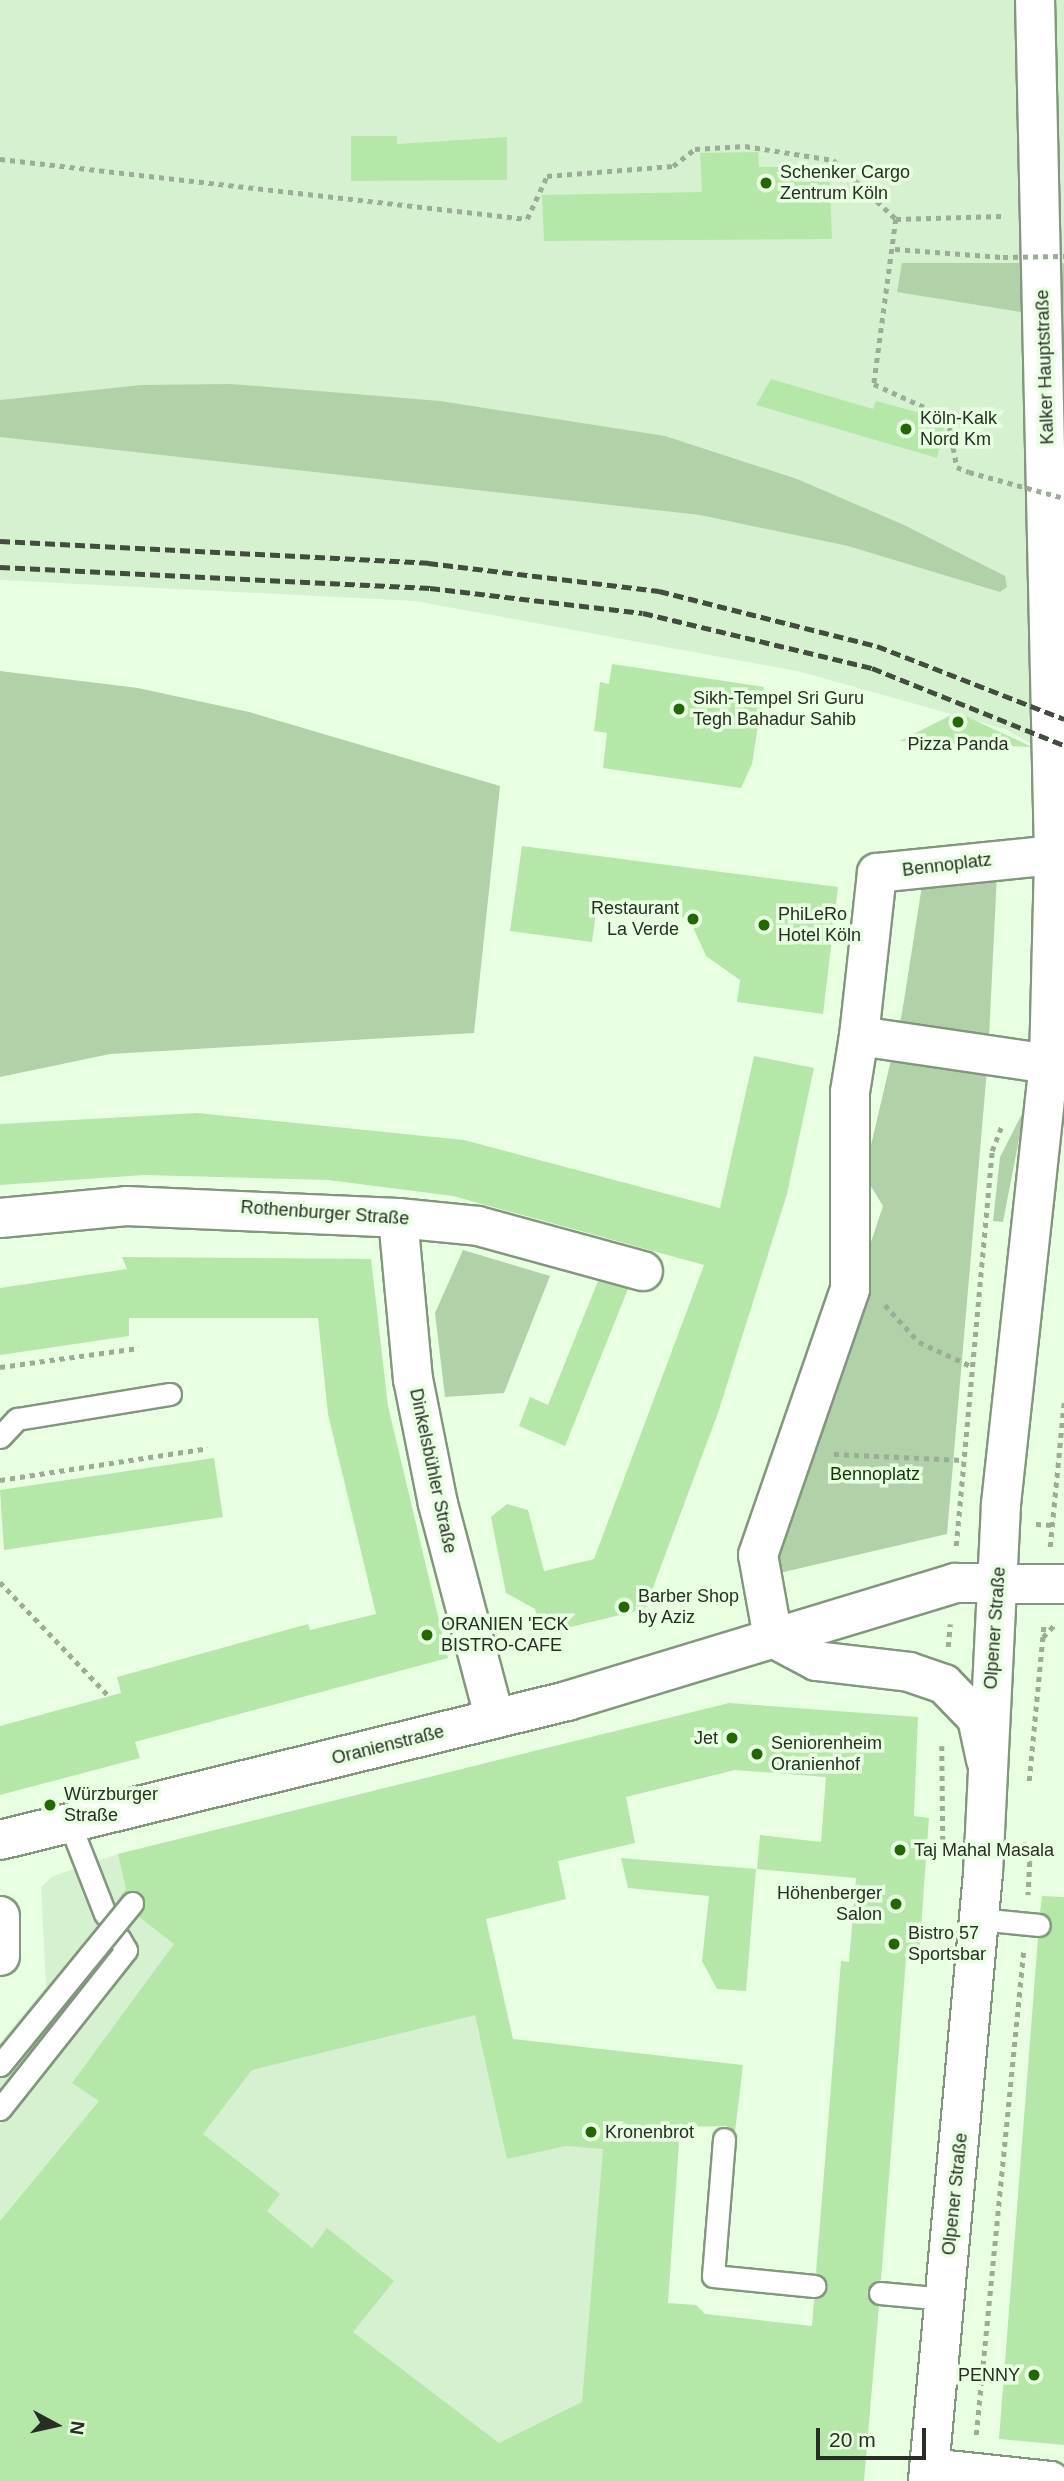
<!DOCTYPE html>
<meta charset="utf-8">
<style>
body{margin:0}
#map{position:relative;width:1064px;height:2481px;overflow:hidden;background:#e8ffe2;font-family:Helvetica,sans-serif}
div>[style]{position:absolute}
.built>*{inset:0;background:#d6f1d0}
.green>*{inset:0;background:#b1d2a8}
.building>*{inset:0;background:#b5e8a8}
.path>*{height:4.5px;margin-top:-2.25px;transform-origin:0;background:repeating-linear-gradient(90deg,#9bac97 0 5px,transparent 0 10px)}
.roads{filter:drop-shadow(2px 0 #83977e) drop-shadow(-2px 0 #83977e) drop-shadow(0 2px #83977e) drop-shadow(0 -2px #83977e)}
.service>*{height:21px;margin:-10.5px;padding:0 10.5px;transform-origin:10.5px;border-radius:10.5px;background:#fff}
.minor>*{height:38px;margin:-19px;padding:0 19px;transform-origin:19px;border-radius:19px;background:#fff}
.primary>*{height:38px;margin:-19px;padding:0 19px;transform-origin:19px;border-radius:19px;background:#fff}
.rail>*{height:5px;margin-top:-2.5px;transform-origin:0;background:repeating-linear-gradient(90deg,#424c3f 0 10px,transparent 0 15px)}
.path-bridge>*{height:4.5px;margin-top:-2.25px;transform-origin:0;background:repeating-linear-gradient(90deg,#9bac97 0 5px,transparent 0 10px)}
.bridges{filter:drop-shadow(2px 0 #83977e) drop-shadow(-2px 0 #83977e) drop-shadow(0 2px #83977e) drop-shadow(0 -2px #83977e)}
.service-bridge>*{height:21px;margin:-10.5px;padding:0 10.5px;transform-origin:10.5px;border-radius:10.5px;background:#fff}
.dots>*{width:19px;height:19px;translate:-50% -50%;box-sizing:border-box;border:4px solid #e8ffe2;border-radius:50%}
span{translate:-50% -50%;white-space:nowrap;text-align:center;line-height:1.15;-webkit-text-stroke:7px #e8ffe2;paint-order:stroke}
.poi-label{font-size:18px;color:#272f25}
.left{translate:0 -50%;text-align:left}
.right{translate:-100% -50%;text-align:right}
.street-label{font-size:18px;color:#272f25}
.park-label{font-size:18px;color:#133409}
.north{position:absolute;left:21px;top:2390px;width:70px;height:70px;-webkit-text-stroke:5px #e8ffe2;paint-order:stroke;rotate:98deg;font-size:19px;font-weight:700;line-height:28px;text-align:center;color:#272f25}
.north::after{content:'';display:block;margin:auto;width:24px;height:32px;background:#272f25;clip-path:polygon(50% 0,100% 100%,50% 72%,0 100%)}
.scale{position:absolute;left:816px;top:2428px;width:110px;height:32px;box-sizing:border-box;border:4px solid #272f25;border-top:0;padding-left:9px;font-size:21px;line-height:24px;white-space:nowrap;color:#272f25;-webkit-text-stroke:5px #e8ffe2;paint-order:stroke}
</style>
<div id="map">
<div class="built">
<div style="clip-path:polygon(0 0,1064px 0,1064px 762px,1005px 729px,797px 671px,415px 601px,0 580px)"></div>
<div style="clip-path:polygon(425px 1778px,479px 2034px,680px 2127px,655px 2481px,0 2481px,0 2043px,46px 1987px,41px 1887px,53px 1876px,118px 1854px)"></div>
</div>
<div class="green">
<div style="clip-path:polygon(902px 263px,1064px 263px,1064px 319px,897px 292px)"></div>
<div style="clip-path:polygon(231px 384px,440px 401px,665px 436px,797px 479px,904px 525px,1005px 576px,1007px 587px,1000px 592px,848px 546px,700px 515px,0 437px,0 400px,141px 385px)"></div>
<div style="clip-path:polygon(0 671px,138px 688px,249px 712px,500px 786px,474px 1033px,110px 1054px,0 1077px)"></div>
<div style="clip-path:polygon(997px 874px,988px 1058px,947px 1534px,775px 1574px,777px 1523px,883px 1206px,864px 1175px,902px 1013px,923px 879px)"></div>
<div style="clip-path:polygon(1025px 1108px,1003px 1222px,993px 1221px,1000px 1157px)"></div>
<div style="clip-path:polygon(463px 1250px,550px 1276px,504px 1393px,445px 1397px,435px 1313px)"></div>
</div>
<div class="building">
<div style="clip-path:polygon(351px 136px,397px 136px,397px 144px,507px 137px,507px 180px,351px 181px)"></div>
<div style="clip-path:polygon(758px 152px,759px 167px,829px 167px,832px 239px,544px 241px,542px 195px,702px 192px,700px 153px)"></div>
<div style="clip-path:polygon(771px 379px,873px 409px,876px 401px,946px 420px,937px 458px,756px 405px)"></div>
<div style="clip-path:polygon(612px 664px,764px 687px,752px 764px,741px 788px,603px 768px,607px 733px,594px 731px,600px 682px,609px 684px)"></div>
<div style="clip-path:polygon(957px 712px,1030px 746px,1030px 747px,900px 741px)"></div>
<div style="clip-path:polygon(522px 846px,838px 887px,823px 1014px,737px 1002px,740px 980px,706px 956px,689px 918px,597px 906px,592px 942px,510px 931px)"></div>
<div style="clip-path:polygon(754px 1056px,814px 1068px,787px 1194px,718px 1413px,645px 1609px,541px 1634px,535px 1609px,506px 1593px,491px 1517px,507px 1504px,528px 1510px,544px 1571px,594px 1559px,704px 1265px,453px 1196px,328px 1180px,144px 1175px,0 1185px,0 1124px,197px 1113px,464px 1140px,720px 1208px)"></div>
<div style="clip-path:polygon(122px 1257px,371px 1259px,388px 1406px,448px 1658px,135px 1742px,140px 1758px,0 1795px,0 1726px,121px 1693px,117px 1677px,308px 1624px,310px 1630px,376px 1614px,328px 1414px,318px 1318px,129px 1318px,129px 1336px,0 1355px,0 1288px,127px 1269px)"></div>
<div style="clip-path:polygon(598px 1281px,628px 1289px,565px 1446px,519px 1426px,530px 1397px,548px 1405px)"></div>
<div style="clip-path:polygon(214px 1458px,223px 1517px,4px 1550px,0 1490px)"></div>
<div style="clip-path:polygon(evenodd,729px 1703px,918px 1717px,914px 1816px,929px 1818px,919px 1955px,906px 1959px,881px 2280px,867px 2292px,879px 2306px,864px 2481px,0 2481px,0 2221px,99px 2101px,72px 2083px,174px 1944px,138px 1916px,145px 1904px,140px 1892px,128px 1891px,117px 1900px,126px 1889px,118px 1854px,729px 1703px,735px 1770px,826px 1777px,821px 1842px,760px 1835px,757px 1869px,856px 1878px,849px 1962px,841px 1961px,816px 2273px,828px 2287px,814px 2299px,812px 2326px,705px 2314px,696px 2305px,668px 2303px,680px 2127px,726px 2126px,735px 2132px,743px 2065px,513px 2039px,486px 1919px,566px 1899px,558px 1861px,635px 1843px,626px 1797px,735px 1770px,729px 1703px,475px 2015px,507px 2159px,566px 2146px,603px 2149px,582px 2402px,499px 2443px,353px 2332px,394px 2281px,327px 2228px,312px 2248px,267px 2211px,280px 2194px,203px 2134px,252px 2070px,475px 2015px)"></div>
<div style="clip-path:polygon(621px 1858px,756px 1869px,746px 1991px,717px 1989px,702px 1961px,709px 1896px,628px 1888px)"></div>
<div style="clip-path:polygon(1042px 1896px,1064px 1897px,1064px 2445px,999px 2439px,1038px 1938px,1052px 1926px,1040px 1912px)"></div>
</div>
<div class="path">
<div style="left:0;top:159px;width:530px;rotate:6.5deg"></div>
<div style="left:527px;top:219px;width:47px;rotate:-65.1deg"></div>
<div style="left:547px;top:176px;width:126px;rotate:-4.5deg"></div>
<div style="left:673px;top:166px;width:28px;rotate:-38deg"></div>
<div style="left:695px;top:149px;width:50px;rotate:-3.4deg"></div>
<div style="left:745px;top:146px;width:89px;rotate:9deg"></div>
<div style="left:833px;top:160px;width:86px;rotate:43.1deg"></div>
<div style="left:896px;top:219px;width:166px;rotate:97.6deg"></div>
<div style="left:874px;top:384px;width:81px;rotate:24.7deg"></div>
<div style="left:948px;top:418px;width:50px;rotate:79.6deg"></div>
<div style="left:957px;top:467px;width:13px;rotate:23deg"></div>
<div style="left:896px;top:219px;width:107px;rotate:-1.6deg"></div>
<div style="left:895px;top:249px;width:107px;rotate:4.3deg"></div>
<div style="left:885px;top:1305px;width:50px;rotate:47.4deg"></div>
<div style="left:919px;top:1342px;width:57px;rotate:24.8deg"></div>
<div style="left:0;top:1367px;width:140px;rotate:-7.8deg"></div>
<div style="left:834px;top:1454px;width:129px;rotate:2.7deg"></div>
<div style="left:0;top:1480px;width:210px;rotate:-8.7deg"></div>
<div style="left:1036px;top:1524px;width:17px;rotate:3deg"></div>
<div style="left:956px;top:1546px;width:397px;rotate:-84.8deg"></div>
<div style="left:992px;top:1151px;width:26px;rotate:-69deg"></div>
<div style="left:1050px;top:1547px;width:146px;rotate:-84.5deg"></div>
<div style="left:0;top:1582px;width:158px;rotate:46.3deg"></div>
<div style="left:1043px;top:1637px;width:19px;rotate:-47deg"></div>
<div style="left:948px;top:1647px;width:23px;rotate:-85deg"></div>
<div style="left:942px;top:1746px;width:100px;rotate:89.4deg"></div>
<div style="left:1029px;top:1781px;width:160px;rotate:-84.6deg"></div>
<div style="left:1024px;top:1842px;width:21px;rotate:73deg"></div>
<div style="left:1030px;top:1862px;width:33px;rotate:93deg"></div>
<div style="left:976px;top:2435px;width:485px;rotate:-84.4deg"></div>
</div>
<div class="roads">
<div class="service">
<div style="left:0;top:1437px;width:25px;rotate:-47deg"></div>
<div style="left:17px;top:1419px;width:155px;rotate:-9.3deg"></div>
<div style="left:69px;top:1822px;width:99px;rotate:68.6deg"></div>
<div style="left:979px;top:1919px;width:60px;rotate:5.7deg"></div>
<div style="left:0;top:2109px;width:203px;rotate:-51.6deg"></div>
<div style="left:126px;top:1950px;width:14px;rotate:-120deg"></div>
<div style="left:724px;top:2139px;width:137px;rotate:94.6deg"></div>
<div style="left:713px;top:2276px;width:102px;rotate:5.6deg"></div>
<div style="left:880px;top:2293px;width:65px;rotate:5.3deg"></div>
</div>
<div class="minor">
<div style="left:1049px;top:1064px;width:192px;rotate:-171.6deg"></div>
<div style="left:859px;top:1036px;width:164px;rotate:-83.7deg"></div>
<div style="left:877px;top:873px;width:178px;rotate:-5.8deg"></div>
<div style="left:0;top:1218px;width:127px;rotate:-5.4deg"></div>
<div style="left:126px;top:1206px;width:272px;rotate:2.5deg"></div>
<div style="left:398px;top:1218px;width:80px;rotate:5.7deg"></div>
<div style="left:478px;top:1226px;width:171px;rotate:15.3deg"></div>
<div style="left:398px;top:1218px;width:162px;rotate:84.7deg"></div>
<div style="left:413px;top:1379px;width:127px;rotate:78.7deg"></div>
<div style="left:438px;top:1504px;width:222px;rotate:75.2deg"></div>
<div style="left:773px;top:1638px;width:84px;rotate:-100.2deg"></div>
<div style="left:758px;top:1555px;width:281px;rotate:-70.9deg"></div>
<div style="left:850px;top:1289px;width:197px;rotate:-90deg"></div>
<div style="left:850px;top:1092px;width:57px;rotate:-80.9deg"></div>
<div style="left:773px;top:1638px;width:49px;rotate:28.1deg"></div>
<div style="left:816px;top:1661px;width:94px;rotate:6.7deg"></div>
<div style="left:909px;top:1672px;width:37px;rotate:19deg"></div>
<div style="left:944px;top:1684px;width:47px;rotate:45.9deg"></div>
<div style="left:977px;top:1718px;width:43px;rotate:77.9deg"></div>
<div style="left:0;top:1840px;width:584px;rotate:-13.77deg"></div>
<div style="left:567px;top:1701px;width:406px;rotate:-16.9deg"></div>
<div style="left:955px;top:1583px;width:109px;rotate:0.5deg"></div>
<div style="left:0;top:1916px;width:40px;rotate:90deg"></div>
<div style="left:929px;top:2468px;width:122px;rotate:6.1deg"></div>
</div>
<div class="primary">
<div style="left:928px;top:2481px;width:610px;rotate:-84.83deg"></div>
<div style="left:983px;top:1873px;width:369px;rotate:-87.2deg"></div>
<div style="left:1001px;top:1504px;width:443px;rotate:-83.8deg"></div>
<div style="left:1049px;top:1064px;width:209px;rotate:-88.6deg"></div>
<div style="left:1054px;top:855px;width:855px;rotate:-91.27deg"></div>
</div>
</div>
<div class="rail">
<div style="left:0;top:541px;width:429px;rotate:2.9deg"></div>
<div style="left:428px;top:563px;width:233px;rotate:6.9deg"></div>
<div style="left:659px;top:591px;width:225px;rotate:14.2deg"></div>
<div style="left:877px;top:646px;width:201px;rotate:21.3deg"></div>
<div style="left:0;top:567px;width:431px;rotate:2.8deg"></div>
<div style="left:430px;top:588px;width:214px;rotate:6.7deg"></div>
<div style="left:643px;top:613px;width:236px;rotate:13.5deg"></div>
<div style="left:872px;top:668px;width:207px;rotate:21.9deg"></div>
</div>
<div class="path-bridge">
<div style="left:1003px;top:257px;width:61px;rotate:-0.9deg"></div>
<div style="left:969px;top:472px;width:98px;rotate:15.3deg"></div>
</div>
<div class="bridges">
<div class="service-bridge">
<div style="left:0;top:2065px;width:209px;rotate:-50.8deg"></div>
</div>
</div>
<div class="dots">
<div style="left:766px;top:183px;background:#216800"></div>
<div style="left:906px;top:429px;background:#216800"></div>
<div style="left:679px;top:709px;background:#216800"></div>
<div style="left:958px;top:722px;background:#216800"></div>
<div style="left:693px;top:919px;background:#216800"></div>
<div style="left:764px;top:925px;background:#216800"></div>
<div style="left:624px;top:1607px;background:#216800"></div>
<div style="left:427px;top:1635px;background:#216800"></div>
<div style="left:732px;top:1738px;background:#216800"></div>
<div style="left:757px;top:1754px;background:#216800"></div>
<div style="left:50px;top:1805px;background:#216800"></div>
<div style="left:900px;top:1850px;background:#216800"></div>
<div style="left:896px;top:1904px;background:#216800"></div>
<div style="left:894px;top:1944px;background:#216800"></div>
<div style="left:591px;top:2132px;background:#216800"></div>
<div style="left:1034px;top:2375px;background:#216800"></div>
</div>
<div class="poi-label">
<span class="left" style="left:780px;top:183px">Schenker Cargo<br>Zentrum Köln</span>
<span class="left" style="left:920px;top:429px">Köln-Kalk<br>Nord Km</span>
<span class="left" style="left:693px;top:709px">Sikh-Tempel Sri Guru<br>Tegh Bahadur Sahib</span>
<span style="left:958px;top:744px">Pizza Panda</span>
<span class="right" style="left:679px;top:919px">Restaurant<br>La Verde</span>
<span class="left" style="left:778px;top:925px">PhiLeRo<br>Hotel Köln</span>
<span class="left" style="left:638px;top:1607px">Barber Shop<br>by Aziz</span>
<span class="left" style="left:441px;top:1635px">ORANIEN 'ECK<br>BISTRO-CAFE</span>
<span class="right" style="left:718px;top:1738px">Jet</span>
<span class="left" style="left:771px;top:1754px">Seniorenheim<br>Oranienhof</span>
<span class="left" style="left:64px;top:1805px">Würzburger<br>Straße</span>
<span class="left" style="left:914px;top:1850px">Taj Mahal Masala</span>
<span class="right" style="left:882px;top:1904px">Höhenberger<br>Salon</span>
<span class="left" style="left:908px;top:1944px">Bistro 57<br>Sportsbar</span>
<span class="left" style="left:605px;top:2132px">Kronenbrot</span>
<span class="right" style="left:1020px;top:2375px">PENNY</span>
</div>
<div class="street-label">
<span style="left:1045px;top:367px;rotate:-92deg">Kalker Hauptstraße</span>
<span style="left:947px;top:865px;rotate:-7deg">Bennoplatz</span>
<span style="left:325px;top:1213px;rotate:4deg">Rothenburger Straße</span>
<span style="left:433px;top:1471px;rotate:78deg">Dinkelsbühler Straße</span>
<span style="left:995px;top:1628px;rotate:-86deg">Olpener Straße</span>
<span style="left:388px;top:1745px;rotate:-14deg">Oranienstraße</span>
<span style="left:955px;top:2194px;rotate:-84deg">Olpener Straße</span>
</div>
<div class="park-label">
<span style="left:875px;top:1474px">Bennoplatz</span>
</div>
<div class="north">N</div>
<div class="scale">20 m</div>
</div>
